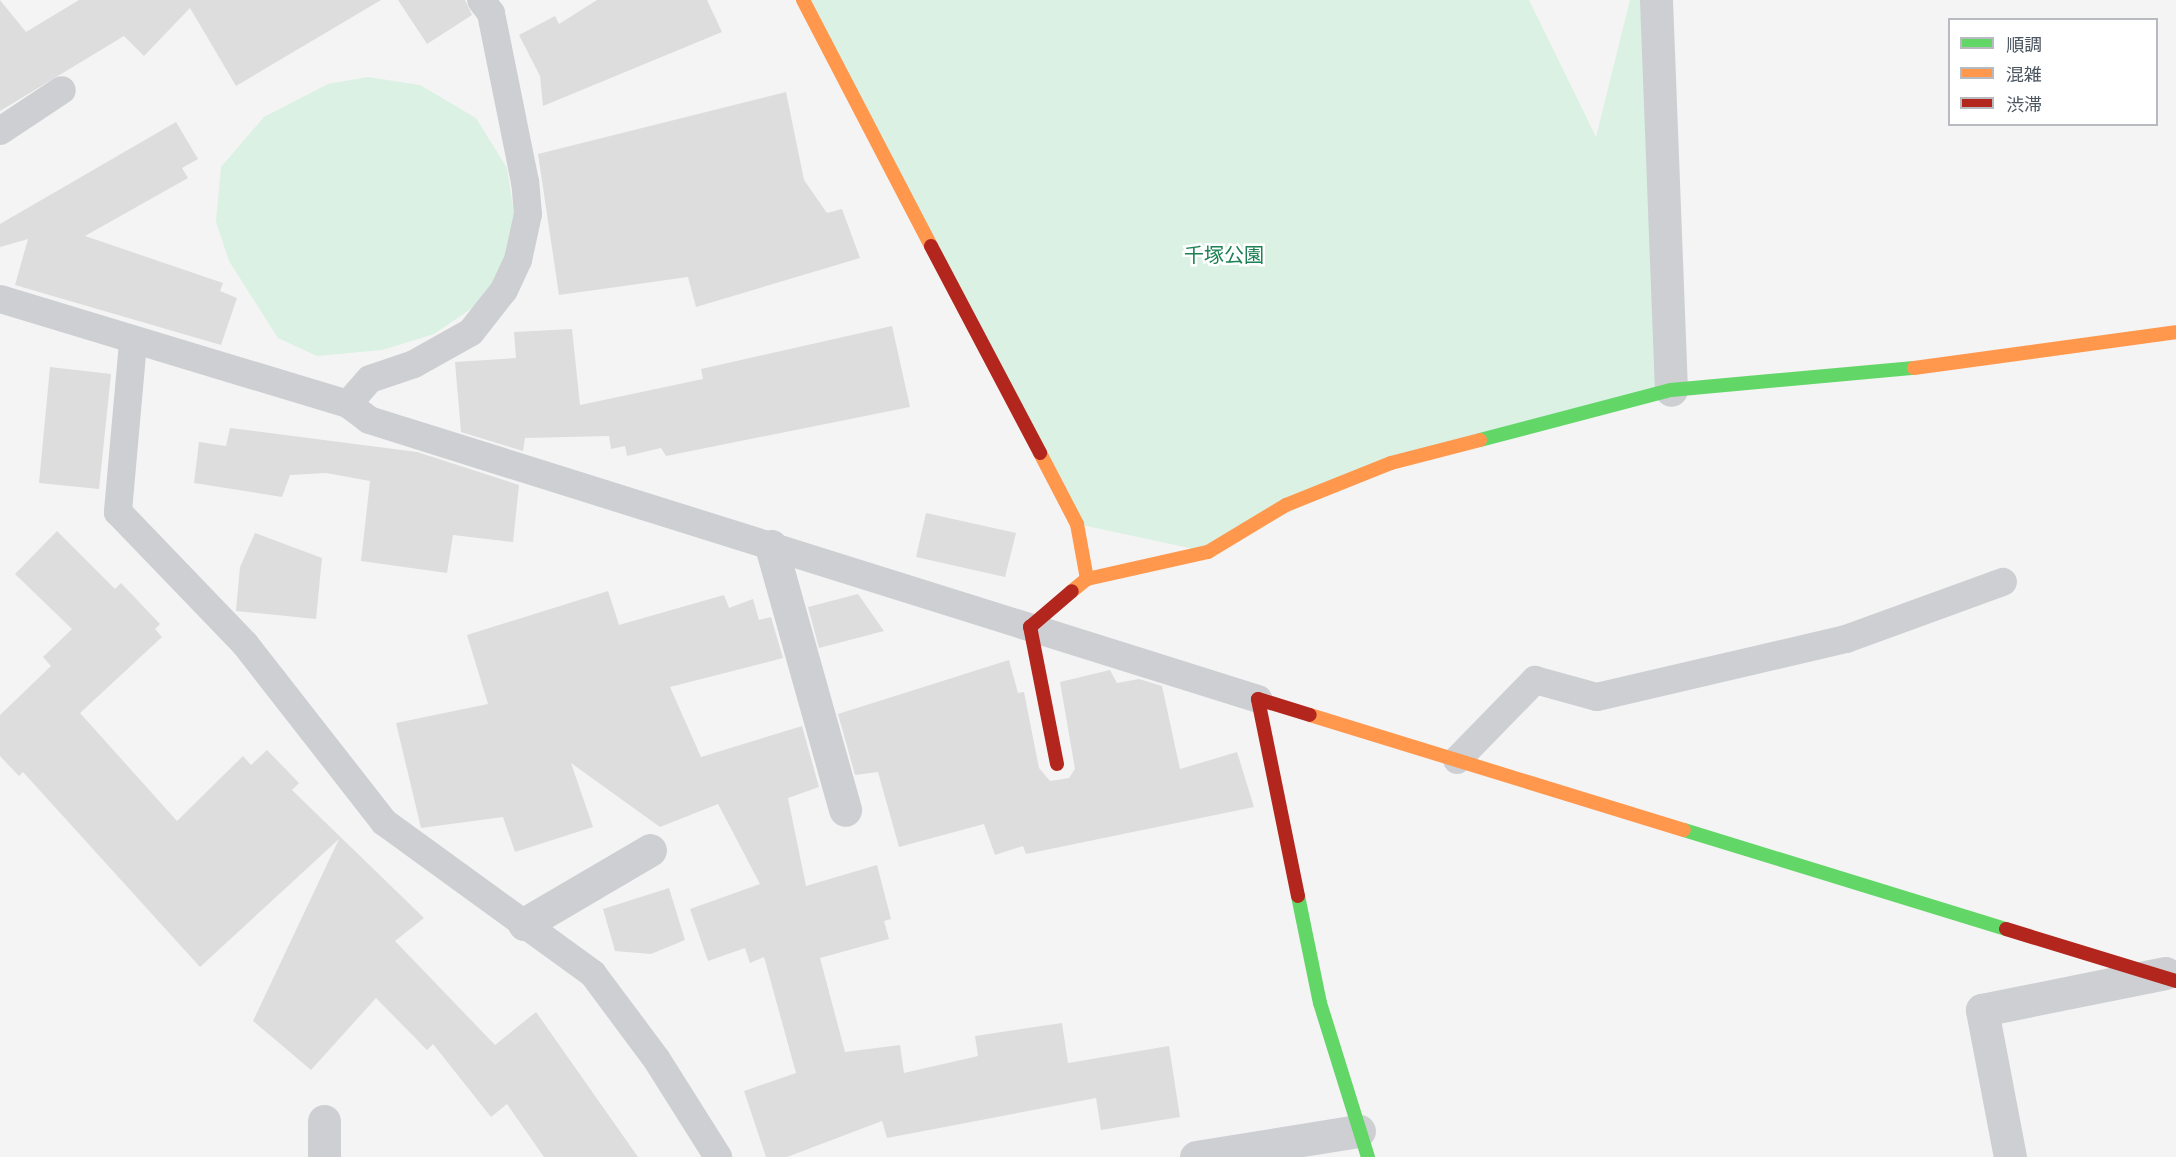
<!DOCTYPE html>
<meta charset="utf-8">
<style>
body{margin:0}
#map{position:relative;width:2176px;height:1157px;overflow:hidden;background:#f4f4f4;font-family:"Public Sans","Noto Sans JP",sans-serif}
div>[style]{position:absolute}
.green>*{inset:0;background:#daf1e4}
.building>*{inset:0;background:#ddddde}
.lane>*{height:28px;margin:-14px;padding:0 14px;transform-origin:14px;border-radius:14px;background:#cdcfd2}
.street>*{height:33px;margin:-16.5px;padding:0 16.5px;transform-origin:16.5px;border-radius:16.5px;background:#cdcfd2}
.fast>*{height:14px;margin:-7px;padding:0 7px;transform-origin:7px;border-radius:7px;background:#63d668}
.slow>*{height:14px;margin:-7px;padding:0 7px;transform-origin:7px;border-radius:7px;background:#ff974d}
.jam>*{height:14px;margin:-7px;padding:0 7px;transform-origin:7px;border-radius:7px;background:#b3261e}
span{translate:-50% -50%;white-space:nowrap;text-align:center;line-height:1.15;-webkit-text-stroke:5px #fff;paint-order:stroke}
.park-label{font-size:20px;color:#1c8153}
.legend{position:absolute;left:1948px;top:18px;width:210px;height:108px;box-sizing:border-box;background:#fff;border:2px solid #b7bbbf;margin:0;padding:8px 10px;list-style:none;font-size:18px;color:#4b5560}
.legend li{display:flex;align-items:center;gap:12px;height:30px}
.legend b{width:30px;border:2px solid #b7bbbf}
</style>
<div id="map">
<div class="green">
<div style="clip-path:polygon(803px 0,1529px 0,1596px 137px,1630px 0,1656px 0,1671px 390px,1391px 463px,1208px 552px,1077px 524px)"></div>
<div style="clip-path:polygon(368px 77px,420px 85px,476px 118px,507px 168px,516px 227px,491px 295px,434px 334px,382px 350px,317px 356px,278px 338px,229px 261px,216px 222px,221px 167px,264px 117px,328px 84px)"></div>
</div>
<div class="building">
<div style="clip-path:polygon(0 0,26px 32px,79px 0,381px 0,236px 86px,190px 8px,144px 56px,124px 36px,0 111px)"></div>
<div style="clip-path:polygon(398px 0,465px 0,472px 15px,427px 44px)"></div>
<div style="clip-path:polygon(597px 0,707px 0,722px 32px,543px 106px,540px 76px,519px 35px,555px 16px,559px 24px)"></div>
<div style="clip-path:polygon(786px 92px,804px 180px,827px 213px,842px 209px,860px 258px,696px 307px,688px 277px,559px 295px,538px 154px)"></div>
<div style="clip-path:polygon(176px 122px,198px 159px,182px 168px,188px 178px,85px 236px,223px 283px,220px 291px,237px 298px,221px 345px,15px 285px,28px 239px,0 247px,0 224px)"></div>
<div style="clip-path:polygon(892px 326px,910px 407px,666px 456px,661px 448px,627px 456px,625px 446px,611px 449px,609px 436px,525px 438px,523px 451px,461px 432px,455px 362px,516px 358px,514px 332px,572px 329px,580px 405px,703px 379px,701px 369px)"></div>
<div style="clip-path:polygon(50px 367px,111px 374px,99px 489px,39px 483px)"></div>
<div style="clip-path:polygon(230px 428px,417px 452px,519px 485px,513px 542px,453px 535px,447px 573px,361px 561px,370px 481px,326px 473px,290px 475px,282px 497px,194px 483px,199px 442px,226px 446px)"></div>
<div style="clip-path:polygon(926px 513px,1016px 533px,1005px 577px,916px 557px)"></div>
<div style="clip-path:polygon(57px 531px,115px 589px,121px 583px,160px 624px,155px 629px,162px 637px,80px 713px,177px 821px,243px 756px,251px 765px,267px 750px,299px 783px,292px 790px,424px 918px,395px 941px,495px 1045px,536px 1012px,638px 1157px,544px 1157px,507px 1104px,491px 1117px,433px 1044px,427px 1050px,376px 998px,311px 1070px,253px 1021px,339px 839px,200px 967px,23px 772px,19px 776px,0 756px,0 715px,51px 666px,43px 657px,72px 629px,15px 574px)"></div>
<div style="clip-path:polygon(255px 533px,322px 558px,316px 619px,236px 611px,240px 567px)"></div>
<div style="clip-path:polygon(608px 591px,619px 625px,724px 595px,729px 608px,753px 599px,759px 620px,771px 617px,783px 658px,670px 687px,701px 757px,802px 726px,819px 787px,788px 798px,806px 886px,877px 865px,891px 919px,884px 921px,889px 939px,820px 958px,845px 1052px,900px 1045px,904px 1073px,978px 1056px,975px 1036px,1062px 1023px,1068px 1063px,1169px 1046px,1180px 1117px,1101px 1130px,1096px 1098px,887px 1138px,882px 1121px,787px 1157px,766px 1157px,744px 1091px,796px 1073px,764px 957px,750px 963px,745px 948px,708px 961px,690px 909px,760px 884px,718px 804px,660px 827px,571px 763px,593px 827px,515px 852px,503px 817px,421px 828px,396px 723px,488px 704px,467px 635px)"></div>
<div style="clip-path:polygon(858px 594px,884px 631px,819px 648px,808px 607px)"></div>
<div style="clip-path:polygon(1009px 660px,1018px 693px,1024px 692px,1039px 768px,1050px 781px,1069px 778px,1075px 769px,1060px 682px,1110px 670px,1117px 683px,1139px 679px,1162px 686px,1180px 769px,1237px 752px,1254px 807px,1026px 854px,1023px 846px,995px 855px,984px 824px,899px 847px,878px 772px,855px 775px,838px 714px)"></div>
<div style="clip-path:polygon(669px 888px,685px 940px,651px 954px,615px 951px,603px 909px)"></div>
</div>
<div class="lane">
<div style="left:0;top:131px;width:74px;rotate:-33.5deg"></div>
<div style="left:0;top:299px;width:363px;rotate:16.8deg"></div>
<div style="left:348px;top:404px;width:26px;rotate:37deg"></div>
<div style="left:369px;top:420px;width:932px;rotate:17.42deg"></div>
<div style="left:133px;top:343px;width:170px;rotate:95.1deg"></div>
<div style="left:118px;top:512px;width:183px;rotate:46.1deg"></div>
<div style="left:245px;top:644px;width:226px;rotate:52deg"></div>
<div style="left:384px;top:822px;width:258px;rotate:36deg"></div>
<div style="left:593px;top:974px;width:107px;rotate:53.3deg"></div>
<div style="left:657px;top:1060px;width:115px;rotate:57.8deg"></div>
<div style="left:348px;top:404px;width:33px;rotate:-49deg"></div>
<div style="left:370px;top:379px;width:46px;rotate:-18.8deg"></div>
<div style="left:414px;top:364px;width:65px;rotate:-29.3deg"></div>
<div style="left:471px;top:332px;width:53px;rotate:-51.8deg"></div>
<div style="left:504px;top:290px;width:33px;rotate:-65deg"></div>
<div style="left:518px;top:260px;width:47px;rotate:-77.7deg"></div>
<div style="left:528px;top:214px;width:32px;rotate:-95deg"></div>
<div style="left:525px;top:182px;width:172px;rotate:-101.4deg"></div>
<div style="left:491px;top:13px;width:16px;rotate:-128deg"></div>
<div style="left:1457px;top:760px;width:112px;rotate:-45.7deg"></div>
<div style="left:1535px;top:680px;width:64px;rotate:15.3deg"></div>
<div style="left:1597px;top:697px;width:256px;rotate:-13.1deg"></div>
<div style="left:1846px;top:639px;width:167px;rotate:-20deg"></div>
</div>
<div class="street">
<div style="left:1656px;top:0;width:390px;rotate:87.8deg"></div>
<div style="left:771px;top:546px;width:274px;rotate:74.3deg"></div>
<div style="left:524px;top:924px;width:146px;rotate:-30.4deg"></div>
<div style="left:324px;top:1121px;width:36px;rotate:90deg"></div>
<div style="left:1196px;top:1157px;width:165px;rotate:-9.1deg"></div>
<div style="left:2010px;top:1157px;width:150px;rotate:-100.8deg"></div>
<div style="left:1982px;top:1010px;width:187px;rotate:-11.4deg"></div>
</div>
<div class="fast">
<div style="left:1480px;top:440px;width:197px;rotate:-14.7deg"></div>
<div style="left:1671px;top:390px;width:244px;rotate:-5.2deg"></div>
<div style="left:1684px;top:830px;width:337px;rotate:17.1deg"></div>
<div style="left:1298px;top:896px;width:109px;rotate:78.4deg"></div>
<div style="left:1320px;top:1003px;width:161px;rotate:72.7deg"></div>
</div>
<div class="slow">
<div style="left:803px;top:0;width:277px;rotate:62.5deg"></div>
<div style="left:1914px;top:368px;width:264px;rotate:-7.8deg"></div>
<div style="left:1040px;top:453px;width:80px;rotate:62.5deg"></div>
<div style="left:1077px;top:524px;width:56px;rotate:79.7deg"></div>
<div style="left:1072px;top:591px;width:19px;rotate:-39deg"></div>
<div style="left:1087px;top:579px;width:124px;rotate:-12.6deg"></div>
<div style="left:1208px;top:552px;width:91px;rotate:-31.1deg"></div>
<div style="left:1286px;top:505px;width:113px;rotate:-21.8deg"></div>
<div style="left:1391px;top:463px;width:92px;rotate:-14.5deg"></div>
<div style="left:1310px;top:715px;width:391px;rotate:17.1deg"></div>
</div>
<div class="jam">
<div style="left:931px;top:246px;width:234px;rotate:62.2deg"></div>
<div style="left:1057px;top:764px;width:140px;rotate:-101.1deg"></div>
<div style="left:1030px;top:627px;width:55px;rotate:-40.6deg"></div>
<div style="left:1298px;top:896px;width:201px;rotate:-101.5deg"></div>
<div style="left:1258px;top:699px;width:54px;rotate:17.1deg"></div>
<div style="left:2006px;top:929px;width:178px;rotate:17deg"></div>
</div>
<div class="park-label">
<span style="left:1224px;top:255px">千塚公園</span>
</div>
<ul class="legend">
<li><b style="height:8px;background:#63d668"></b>順調</li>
<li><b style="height:8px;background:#ff974d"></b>混雑</li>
<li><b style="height:8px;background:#b3261e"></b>渋滞</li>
</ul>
</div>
